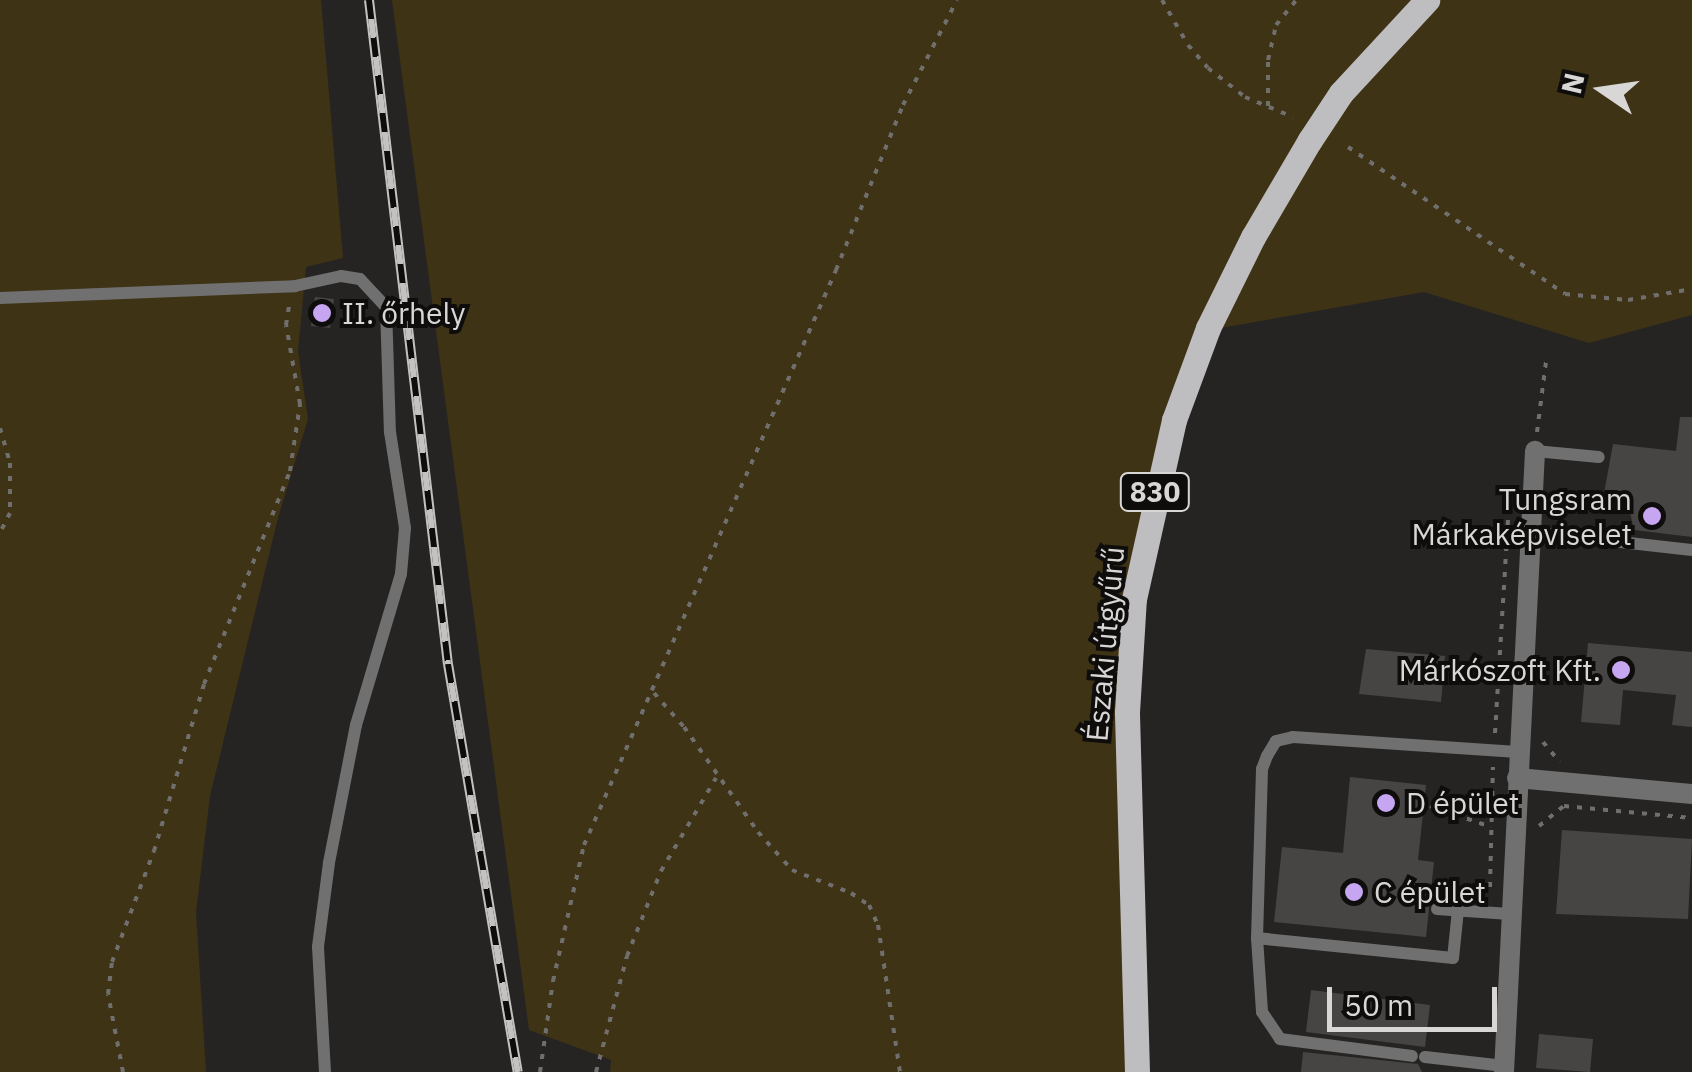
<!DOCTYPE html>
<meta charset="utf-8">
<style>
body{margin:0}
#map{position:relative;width:1692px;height:1072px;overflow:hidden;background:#252422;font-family:"IBM Plex Sans",sans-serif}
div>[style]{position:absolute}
.green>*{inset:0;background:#3f3316}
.building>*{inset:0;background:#464543}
.path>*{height:4px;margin-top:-2px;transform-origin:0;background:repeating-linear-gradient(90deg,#706f6e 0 5px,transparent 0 13px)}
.lane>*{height:12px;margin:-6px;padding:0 6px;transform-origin:6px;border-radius:6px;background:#707071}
.street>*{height:20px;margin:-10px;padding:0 10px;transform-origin:10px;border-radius:10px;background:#707071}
.primary>*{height:25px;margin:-12.5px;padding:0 12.5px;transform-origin:12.5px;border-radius:12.5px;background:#bebdbf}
.rail>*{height:10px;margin-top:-5px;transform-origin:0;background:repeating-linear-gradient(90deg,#0e0d0c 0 19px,#c3c2c1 0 38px);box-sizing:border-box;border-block:2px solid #c3c2c1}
.dots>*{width:28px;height:28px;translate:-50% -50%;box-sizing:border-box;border:5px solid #0e0d0c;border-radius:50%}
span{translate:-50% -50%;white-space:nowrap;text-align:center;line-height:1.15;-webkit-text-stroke:8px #0e0d0c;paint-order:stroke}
.shield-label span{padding:2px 8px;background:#0e0d0c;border:2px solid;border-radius:8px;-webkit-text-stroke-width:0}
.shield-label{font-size:28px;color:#d8d7d6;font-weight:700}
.poi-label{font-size:30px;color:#d8d7d6}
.left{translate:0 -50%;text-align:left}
.right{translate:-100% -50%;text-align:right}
.street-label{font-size:30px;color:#d8d7d6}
.north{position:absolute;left:1552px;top:40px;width:100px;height:100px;-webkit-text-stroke:8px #0e0d0c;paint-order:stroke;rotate:283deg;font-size:28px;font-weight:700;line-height:40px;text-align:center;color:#d8d7d6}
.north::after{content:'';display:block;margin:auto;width:35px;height:45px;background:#d8d7d6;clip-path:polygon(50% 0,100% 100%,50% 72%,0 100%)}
.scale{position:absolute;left:1327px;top:987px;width:170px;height:45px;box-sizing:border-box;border:5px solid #d8d7d6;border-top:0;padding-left:12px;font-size:30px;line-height:35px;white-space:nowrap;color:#d8d7d6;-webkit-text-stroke:8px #0e0d0c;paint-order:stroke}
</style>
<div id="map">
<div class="green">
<div style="clip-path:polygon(0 0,321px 0,343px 258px,306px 267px,298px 351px,308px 419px,278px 518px,210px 796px,196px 912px,206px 1072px,0 1072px)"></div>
<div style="clip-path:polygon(392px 0,1692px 0,1692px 315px,1589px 343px,1424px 292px,1215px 329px,1178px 421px,1139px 600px,1141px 1072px,610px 1072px,611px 1060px,529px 1030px)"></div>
</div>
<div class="building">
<div style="clip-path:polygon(315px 297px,334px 299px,330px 328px,311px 326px)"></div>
<div style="clip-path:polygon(1680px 417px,1692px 417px,1692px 537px,1634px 530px,1629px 508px,1603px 499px,1613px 444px,1676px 451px)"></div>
<div style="clip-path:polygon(1588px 643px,1692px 652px,1692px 727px,1672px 725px,1676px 695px,1623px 690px,1620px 725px,1581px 722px)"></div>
<div style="clip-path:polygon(1366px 649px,1445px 656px,1441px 702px,1359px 694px)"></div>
<div style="clip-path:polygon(1350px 777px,1426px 785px,1418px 860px,1434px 862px,1426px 937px,1274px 922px,1282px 847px,1343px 853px)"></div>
<div style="clip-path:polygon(1562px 830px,1692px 839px,1688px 919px,1556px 914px)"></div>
<div style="clip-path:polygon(1311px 990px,1430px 1005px,1425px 1047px,1306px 1032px)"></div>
<div style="clip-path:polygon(1539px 1034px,1593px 1039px,1590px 1072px,1536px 1068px)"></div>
<div style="clip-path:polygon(1303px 1052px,1418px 1064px,1422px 1072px,1301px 1072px)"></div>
</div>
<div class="path">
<div style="left:1162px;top:0;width:52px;rotate:60deg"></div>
<div style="left:1188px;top:45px;width:30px;rotate:49deg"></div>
<div style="left:1208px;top:68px;width:47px;rotate:38.1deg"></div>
<div style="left:1245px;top:97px;width:52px;rotate:22.6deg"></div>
<div style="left:1268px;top:106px;width:46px;rotate:-90deg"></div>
<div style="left:1268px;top:60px;width:36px;rotate:-77deg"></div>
<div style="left:1276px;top:25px;width:32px;rotate:-51deg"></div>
<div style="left:1348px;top:147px;width:262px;rotate:34.1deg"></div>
<div style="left:1565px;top:294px;width:63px;rotate:5.4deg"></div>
<div style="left:1628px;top:300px;width:65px;rotate:-9.8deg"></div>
<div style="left:0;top:428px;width:36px;rotate:74deg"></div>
<div style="left:10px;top:463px;width:50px;rotate:90deg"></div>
<div style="left:10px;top:513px;width:22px;rotate:117deg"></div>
<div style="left:1537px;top:432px;width:71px;rotate:-82.7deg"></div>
<div style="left:654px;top:693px;width:45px;rotate:48.6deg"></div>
<div style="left:684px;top:727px;width:128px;rotate:54.8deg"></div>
<div style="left:758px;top:832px;width:51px;rotate:48.2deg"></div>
<div style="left:792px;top:870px;width:63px;rotate:21.3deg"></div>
<div style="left:851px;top:893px;width:22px;rotate:34deg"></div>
<div style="left:869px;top:905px;width:22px;rotate:66deg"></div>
<div style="left:878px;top:925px;width:149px;rotate:81.5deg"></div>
<div style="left:1495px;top:733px;width:226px;rotate:-86.5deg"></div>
<div style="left:1543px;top:742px;width:26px;rotate:50deg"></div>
<div style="left:1430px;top:806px;width:65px;rotate:19deg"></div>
<div style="left:1539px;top:826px;width:32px;rotate:-39deg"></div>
<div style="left:1564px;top:806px;width:129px;rotate:5.4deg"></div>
<div style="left:1490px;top:887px;width:120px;rotate:-88.6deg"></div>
<div style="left:123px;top:1072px;width:79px;rotate:-100.9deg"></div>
<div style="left:108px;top:994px;width:32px;rotate:-83deg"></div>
<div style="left:112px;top:962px;width:119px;rotate:-69.3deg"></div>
<div style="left:154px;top:851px;width:174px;rotate:-73.3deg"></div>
<div style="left:204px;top:684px;width:230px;rotate:-68deg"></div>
<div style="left:290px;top:471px;width:68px;rotate:-81.5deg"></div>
<div style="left:300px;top:404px;width:80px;rotate:-100deg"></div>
<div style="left:286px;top:325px;width:20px;rotate:-81deg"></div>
<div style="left:540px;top:1072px;width:92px;rotate:-81.9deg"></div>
<div style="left:553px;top:981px;width:139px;rotate:-77.2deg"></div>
<div style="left:584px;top:845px;width:628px;rotate:-66.33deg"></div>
<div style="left:836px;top:270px;width:178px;rotate:-67.9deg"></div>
<div style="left:903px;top:105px;width:118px;rotate:-62.8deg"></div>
<div style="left:596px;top:1072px;width:120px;rotate:-75deg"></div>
<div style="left:627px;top:956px;width:92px;rotate:-68.2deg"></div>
<div style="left:661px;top:871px;width:108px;rotate:-59.4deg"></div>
</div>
<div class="lane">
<div style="left:0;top:298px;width:295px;rotate:-2.3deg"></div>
<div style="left:295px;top:286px;width:47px;rotate:-12.3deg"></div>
<div style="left:341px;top:276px;width:19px;rotate:9deg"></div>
<div style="left:360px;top:279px;width:38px;rotate:47deg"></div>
<div style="left:386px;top:307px;width:125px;rotate:88.2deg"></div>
<div style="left:390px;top:432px;width:97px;rotate:81.1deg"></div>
<div style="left:405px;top:528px;width:46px;rotate:95deg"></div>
<div style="left:401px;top:574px;width:158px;rotate:106.6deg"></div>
<div style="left:356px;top:725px;width:141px;rotate:101.1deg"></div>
<div style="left:329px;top:863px;width:85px;rotate:97.5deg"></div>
<div style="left:318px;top:947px;width:125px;rotate:86.8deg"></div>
<div style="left:1535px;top:451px;width:64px;rotate:5.4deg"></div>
<div style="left:1531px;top:532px;width:162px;rotate:6.4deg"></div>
<div style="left:1437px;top:909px;width:73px;rotate:3.9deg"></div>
<div style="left:1458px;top:910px;width:48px;rotate:95.9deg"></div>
<div style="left:1453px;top:958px;width:197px;rotate:-174.2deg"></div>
<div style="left:1257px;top:938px;width:169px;rotate:-88.3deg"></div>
<div style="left:1262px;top:769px;width:14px;rotate:-69deg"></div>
<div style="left:1267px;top:756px;width:17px;rotate:-59deg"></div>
<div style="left:1276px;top:741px;width:17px;rotate:-13deg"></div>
<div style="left:1293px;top:737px;width:225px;rotate:3.8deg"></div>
<div style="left:1257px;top:938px;width:74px;rotate:86.1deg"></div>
<div style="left:1262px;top:1012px;width:32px;rotate:56deg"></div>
<div style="left:1280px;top:1039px;width:133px;rotate:7.3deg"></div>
<div style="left:1425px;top:1057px;width:80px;rotate:6.5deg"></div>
</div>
<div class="street">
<div style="left:1517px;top:778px;width:176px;rotate:5.2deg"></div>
<div style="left:1504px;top:1072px;width:622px;rotate:-87.14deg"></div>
</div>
<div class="primary">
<div style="left:1137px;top:1072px;width:360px;rotate:-91.6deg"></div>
<div style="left:1127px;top:712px;width:113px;rotate:-86.5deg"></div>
<div style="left:1134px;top:599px;width:183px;rotate:-77.4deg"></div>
<div style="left:1174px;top:420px;width:98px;rotate:-69.7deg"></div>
<div style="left:1208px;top:328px;width:102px;rotate:-63.7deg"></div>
<div style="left:1253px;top:237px;width:113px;rotate:-59.6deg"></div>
<div style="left:1310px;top:140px;width:56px;rotate:-56.6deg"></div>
<div style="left:1341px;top:93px;width:127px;rotate:-47.2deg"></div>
</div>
<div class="rail">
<div style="left:369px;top:0;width:669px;rotate:83.22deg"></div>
<div style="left:448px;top:664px;width:414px;rotate:80.3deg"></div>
</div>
<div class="dots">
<div style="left:322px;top:313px;background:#c6a6f0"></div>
<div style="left:1652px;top:516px;background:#c6a6f0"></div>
<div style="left:1621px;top:670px;background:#c6a6f0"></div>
<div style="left:1386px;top:803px;background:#c6a6f0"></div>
<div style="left:1354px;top:892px;background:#c6a6f0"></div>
</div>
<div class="shield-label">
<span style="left:1155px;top:492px">830</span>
</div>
<div class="poi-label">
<span class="left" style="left:342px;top:313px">II. őrhely</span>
<span class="right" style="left:1632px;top:516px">Tungsram<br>Márkaképviselet</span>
<span class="right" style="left:1601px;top:670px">Márkószoft Kft.</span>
<span class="left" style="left:1406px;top:803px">D épület</span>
<span class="left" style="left:1374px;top:892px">C épület</span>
</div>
<div class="street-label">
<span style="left:1105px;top:644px;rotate:-85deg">Északi útgyűrű</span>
</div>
<div class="north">N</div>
<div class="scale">50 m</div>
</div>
